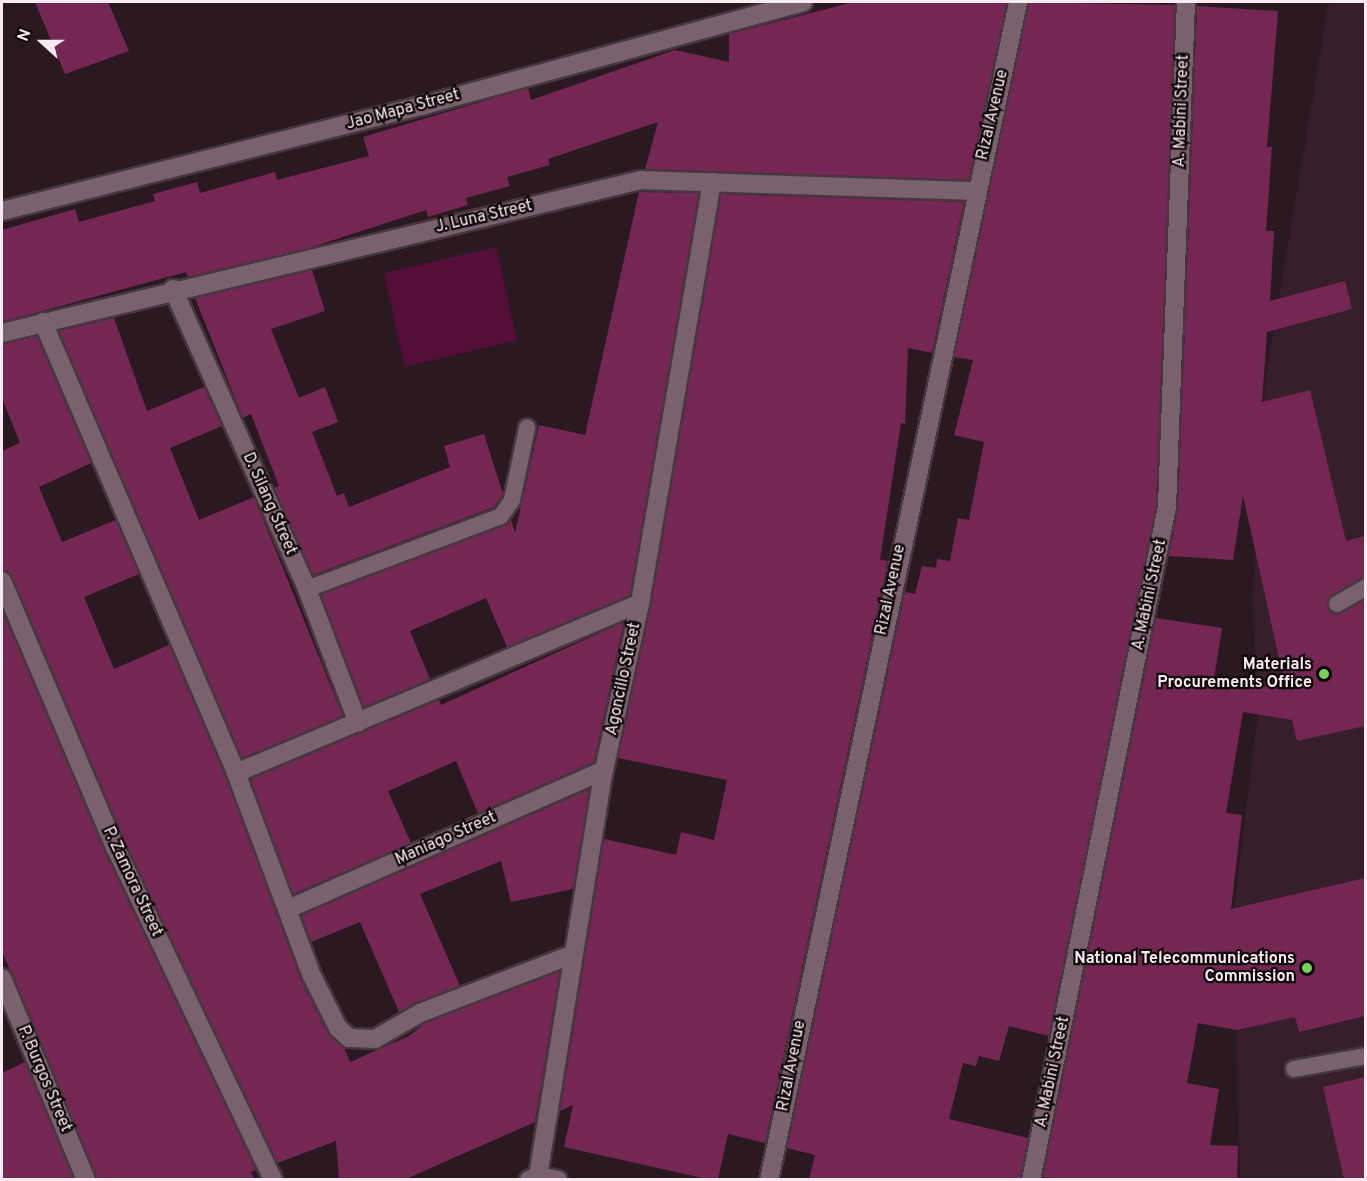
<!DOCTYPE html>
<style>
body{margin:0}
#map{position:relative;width:1367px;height:1181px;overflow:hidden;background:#2b1922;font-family:Overpass,sans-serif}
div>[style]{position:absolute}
.built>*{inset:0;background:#371e2b}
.green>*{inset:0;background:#530e39}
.building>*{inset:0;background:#752754}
.roads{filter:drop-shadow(2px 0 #46373e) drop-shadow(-2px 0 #46373e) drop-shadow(0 2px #46373e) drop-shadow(0 -2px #46373e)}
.lane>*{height:16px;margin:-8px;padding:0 8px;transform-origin:8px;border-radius:8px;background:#79626d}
.street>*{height:18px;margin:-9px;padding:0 9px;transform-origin:9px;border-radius:9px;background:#79626d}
.secondary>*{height:18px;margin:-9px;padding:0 9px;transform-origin:9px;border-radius:9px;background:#79626d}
.dots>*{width:16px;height:16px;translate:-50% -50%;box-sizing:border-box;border:3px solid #0f070a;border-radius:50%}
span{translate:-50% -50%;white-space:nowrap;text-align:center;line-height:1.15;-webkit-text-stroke:4.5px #0f070a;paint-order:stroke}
.street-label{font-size:16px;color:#f9ebf1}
.poi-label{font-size:16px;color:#f9ebf1;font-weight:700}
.right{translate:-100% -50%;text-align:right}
.frame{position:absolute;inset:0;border:3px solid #f9ebf1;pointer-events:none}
.north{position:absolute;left:12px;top:12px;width:60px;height:60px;-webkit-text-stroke:4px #0f070a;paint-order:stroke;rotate:291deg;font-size:16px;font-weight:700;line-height:24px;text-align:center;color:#f9ebf1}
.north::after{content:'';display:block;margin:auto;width:21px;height:27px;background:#f9ebf1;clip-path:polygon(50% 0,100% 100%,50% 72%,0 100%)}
</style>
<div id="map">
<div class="built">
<div style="clip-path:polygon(1329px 2px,1365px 2px,1365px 1179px,1240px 1180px,1234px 910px,1258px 711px,1253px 601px,1265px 383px)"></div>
</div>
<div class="green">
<div style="clip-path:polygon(496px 247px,517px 340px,405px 367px,384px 273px)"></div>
</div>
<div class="building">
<div style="clip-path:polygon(35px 2px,108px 2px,129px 51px,65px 74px)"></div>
<div style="clip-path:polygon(854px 2px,1007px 2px,969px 180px,645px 169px,658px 122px,548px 159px,550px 165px,507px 177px,510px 186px,466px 198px,468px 205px,428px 217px,426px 210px,306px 249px,188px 277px,186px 272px,2px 322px,2px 230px,75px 209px,79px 222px,155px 201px,153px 194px,197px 182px,200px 193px,275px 172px,277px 180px,369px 156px,363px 137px,528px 88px,531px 100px,675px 50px,729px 62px,729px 34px)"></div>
<div style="clip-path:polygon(1029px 2px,1175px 5px,1156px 506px,1049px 1036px,1009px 1026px,999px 1061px,979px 1056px,976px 1066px,963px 1063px,949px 1119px,1028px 1138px,1020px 1179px,809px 1179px,815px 1155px,787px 1148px,905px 592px,915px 594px,922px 566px,936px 568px,937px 559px,950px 561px,958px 518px,969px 520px,984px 442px,954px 435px,973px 360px,954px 357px)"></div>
<div style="clip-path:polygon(1197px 6px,1278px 11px,1267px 147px,1272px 147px,1266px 231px,1274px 231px,1270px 301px,1345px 281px,1352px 309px,1267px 332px,1262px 402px,1310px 390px,1346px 541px,1365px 536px,1365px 577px,1332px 595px,1327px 603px,1338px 614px,1365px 599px,1365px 726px,1297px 741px,1292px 720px,1243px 712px,1226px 813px,1242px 815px,1231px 909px,1365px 878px,1365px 1016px,1299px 1032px,1295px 1017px,1237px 1030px,1198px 1023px,1187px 1083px,1219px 1089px,1210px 1145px,1238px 1146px,1237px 1179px,1056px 1179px,1043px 1177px,1156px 618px,1222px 628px,1214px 678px,1286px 690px,1243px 496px,1233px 560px,1169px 556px,1178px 508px)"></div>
<div style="clip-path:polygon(639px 192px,699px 193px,630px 595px,507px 647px,486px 598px,410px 631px,430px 679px,364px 707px,321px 595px,511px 520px,515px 533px,539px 425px,585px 435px)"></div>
<div style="clip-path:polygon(721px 194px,964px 202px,932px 353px,908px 348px,905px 424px,901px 423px,880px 560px,888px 561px,765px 1143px,728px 1134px,718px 1179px,707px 1179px,564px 1147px,573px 1105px,560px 1111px,604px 839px,676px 855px,681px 832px,714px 840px,727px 780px,618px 758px,651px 605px)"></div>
<div style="clip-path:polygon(312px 270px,325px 311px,271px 329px,299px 398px,325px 387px,338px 422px,312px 432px,337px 496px,344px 493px,349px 507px,450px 467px,444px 446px,484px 434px,503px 494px,494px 507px,313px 575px,274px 488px,279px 486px,251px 414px,243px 418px,195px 298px)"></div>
<div style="clip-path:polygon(114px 318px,147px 411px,204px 387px,222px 426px,170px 448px,199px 520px,254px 497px,343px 716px,242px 758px,59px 331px)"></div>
<div style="clip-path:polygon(37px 336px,91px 463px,39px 487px,62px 542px,116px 520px,139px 574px,84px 597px,114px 669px,169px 645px,226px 777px,301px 980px,328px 1033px,344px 1047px,350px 1062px,409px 1036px,425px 1023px,560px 971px,535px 1122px,406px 1179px,339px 1179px,336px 1141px,277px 1163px,126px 844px,12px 577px,2px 570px,2px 451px,20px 443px,2px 398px,2px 344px)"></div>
<div style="clip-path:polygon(2px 609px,106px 854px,256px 1170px,251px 1172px,254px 1179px,97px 1179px,2px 951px)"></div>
<div style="clip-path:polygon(624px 622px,594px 762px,478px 813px,456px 761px,388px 791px,411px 843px,293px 894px,250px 779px,439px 700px,441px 705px)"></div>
<div style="clip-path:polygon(590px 789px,573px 889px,511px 902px,501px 861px,420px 894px,460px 986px,399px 1012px,360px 922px,311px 942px,301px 915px)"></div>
<div style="clip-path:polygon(25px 1062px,74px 1179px,2px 1179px,2px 1073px)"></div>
<div style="clip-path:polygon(1365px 1077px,1365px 1179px,1344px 1179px,1323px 1087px)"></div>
</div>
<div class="roads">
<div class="lane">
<div style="left:307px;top:589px;width:207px;rotate:-20.6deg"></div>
<div style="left:501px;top:516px;width:19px;rotate:-55deg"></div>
<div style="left:512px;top:500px;width:74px;rotate:-78.2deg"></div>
<div style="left:1337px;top:604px;width:34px;rotate:-30deg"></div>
<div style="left:1294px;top:1069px;width:73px;rotate:-10.2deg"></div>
</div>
<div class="street">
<div style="left:173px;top:289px;width:329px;rotate:65.9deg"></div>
<div style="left:307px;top:589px;width:143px;rotate:69.2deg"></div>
<div style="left:43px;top:322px;width:491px;rotate:66.8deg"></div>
<div style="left:236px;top:773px;width:217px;rotate:69.5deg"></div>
<div style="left:312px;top:976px;width:58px;rotate:63.4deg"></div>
<div style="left:338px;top:1028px;width:15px;rotate:42deg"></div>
<div style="left:349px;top:1038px;width:26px;rotate:2deg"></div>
<div style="left:375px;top:1039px;width:52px;rotate:-30deg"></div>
<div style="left:420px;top:1013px;width:165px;rotate:-21deg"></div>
<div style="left:2px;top:333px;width:657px;rotate:-13.47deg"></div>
<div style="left:641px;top:180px;width:334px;rotate:1.9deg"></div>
<div style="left:2px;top:581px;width:291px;rotate:67deg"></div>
<div style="left:116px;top:849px;width:366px;rotate:64.6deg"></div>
<div style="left:236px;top:773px;width:438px;rotate:-22.8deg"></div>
<div style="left:288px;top:909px;width:345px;rotate:-23.7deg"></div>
<div style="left:2px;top:978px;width:219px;rotate:67.4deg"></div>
<div style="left:538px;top:1176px;width:411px;rotate:-80.8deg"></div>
<div style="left:604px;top:770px;width:171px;rotate:-77.8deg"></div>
<div style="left:640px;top:603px;width:427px;rotate:-80.3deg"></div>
<div style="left:529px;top:1180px;width:10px;rotate:-24deg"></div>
<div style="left:538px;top:1176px;width:20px;rotate:11deg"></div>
<div style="left:1031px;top:1180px;width:687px;rotate:-78.58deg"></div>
<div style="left:1167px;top:507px;width:505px;rotate:-87.85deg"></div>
</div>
<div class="secondary">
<div style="left:2px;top:211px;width:432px;rotate:-14.1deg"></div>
<div style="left:421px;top:106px;width:396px;rotate:-15.2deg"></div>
<div style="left:769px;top:1180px;width:1204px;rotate:-78.06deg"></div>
</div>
</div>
<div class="dots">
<div style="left:1324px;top:674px;background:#78d158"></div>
<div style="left:1307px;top:968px;background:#78d158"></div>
</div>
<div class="street-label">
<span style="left:403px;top:110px;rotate:-15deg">Jao Mapa Street</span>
<span style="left:1182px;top:111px;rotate:-88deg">A. Mabini Street</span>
<span style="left:993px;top:115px;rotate:-77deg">Rizal Avenue</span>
<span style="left:484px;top:217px;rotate:-13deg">J. Luna Street</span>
<span style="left:269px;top:504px;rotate:66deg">D. Silang Street</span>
<span style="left:891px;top:590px;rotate:-78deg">Rizal Avenue</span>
<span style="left:1150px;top:595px;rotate:-78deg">A. Mabini Street</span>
<span style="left:624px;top:679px;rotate:-78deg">Agoncillo Street</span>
<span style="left:446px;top:839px;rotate:-24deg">Maniago Street</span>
<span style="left:132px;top:882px;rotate:65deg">P. Zamora Street</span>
<span style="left:792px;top:1066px;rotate:-79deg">Rizal Avenue</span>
<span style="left:1053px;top:1072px;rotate:-78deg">A. Mabini Street</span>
<span style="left:44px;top:1079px;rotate:67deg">P. Burgos Street</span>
</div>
<div class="poi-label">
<span class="right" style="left:1312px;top:674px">Materials<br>Procurements Office</span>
<span class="right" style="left:1295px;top:968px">National Telecommunications<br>Commission</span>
</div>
<div class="frame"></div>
<div class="north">N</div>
</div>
